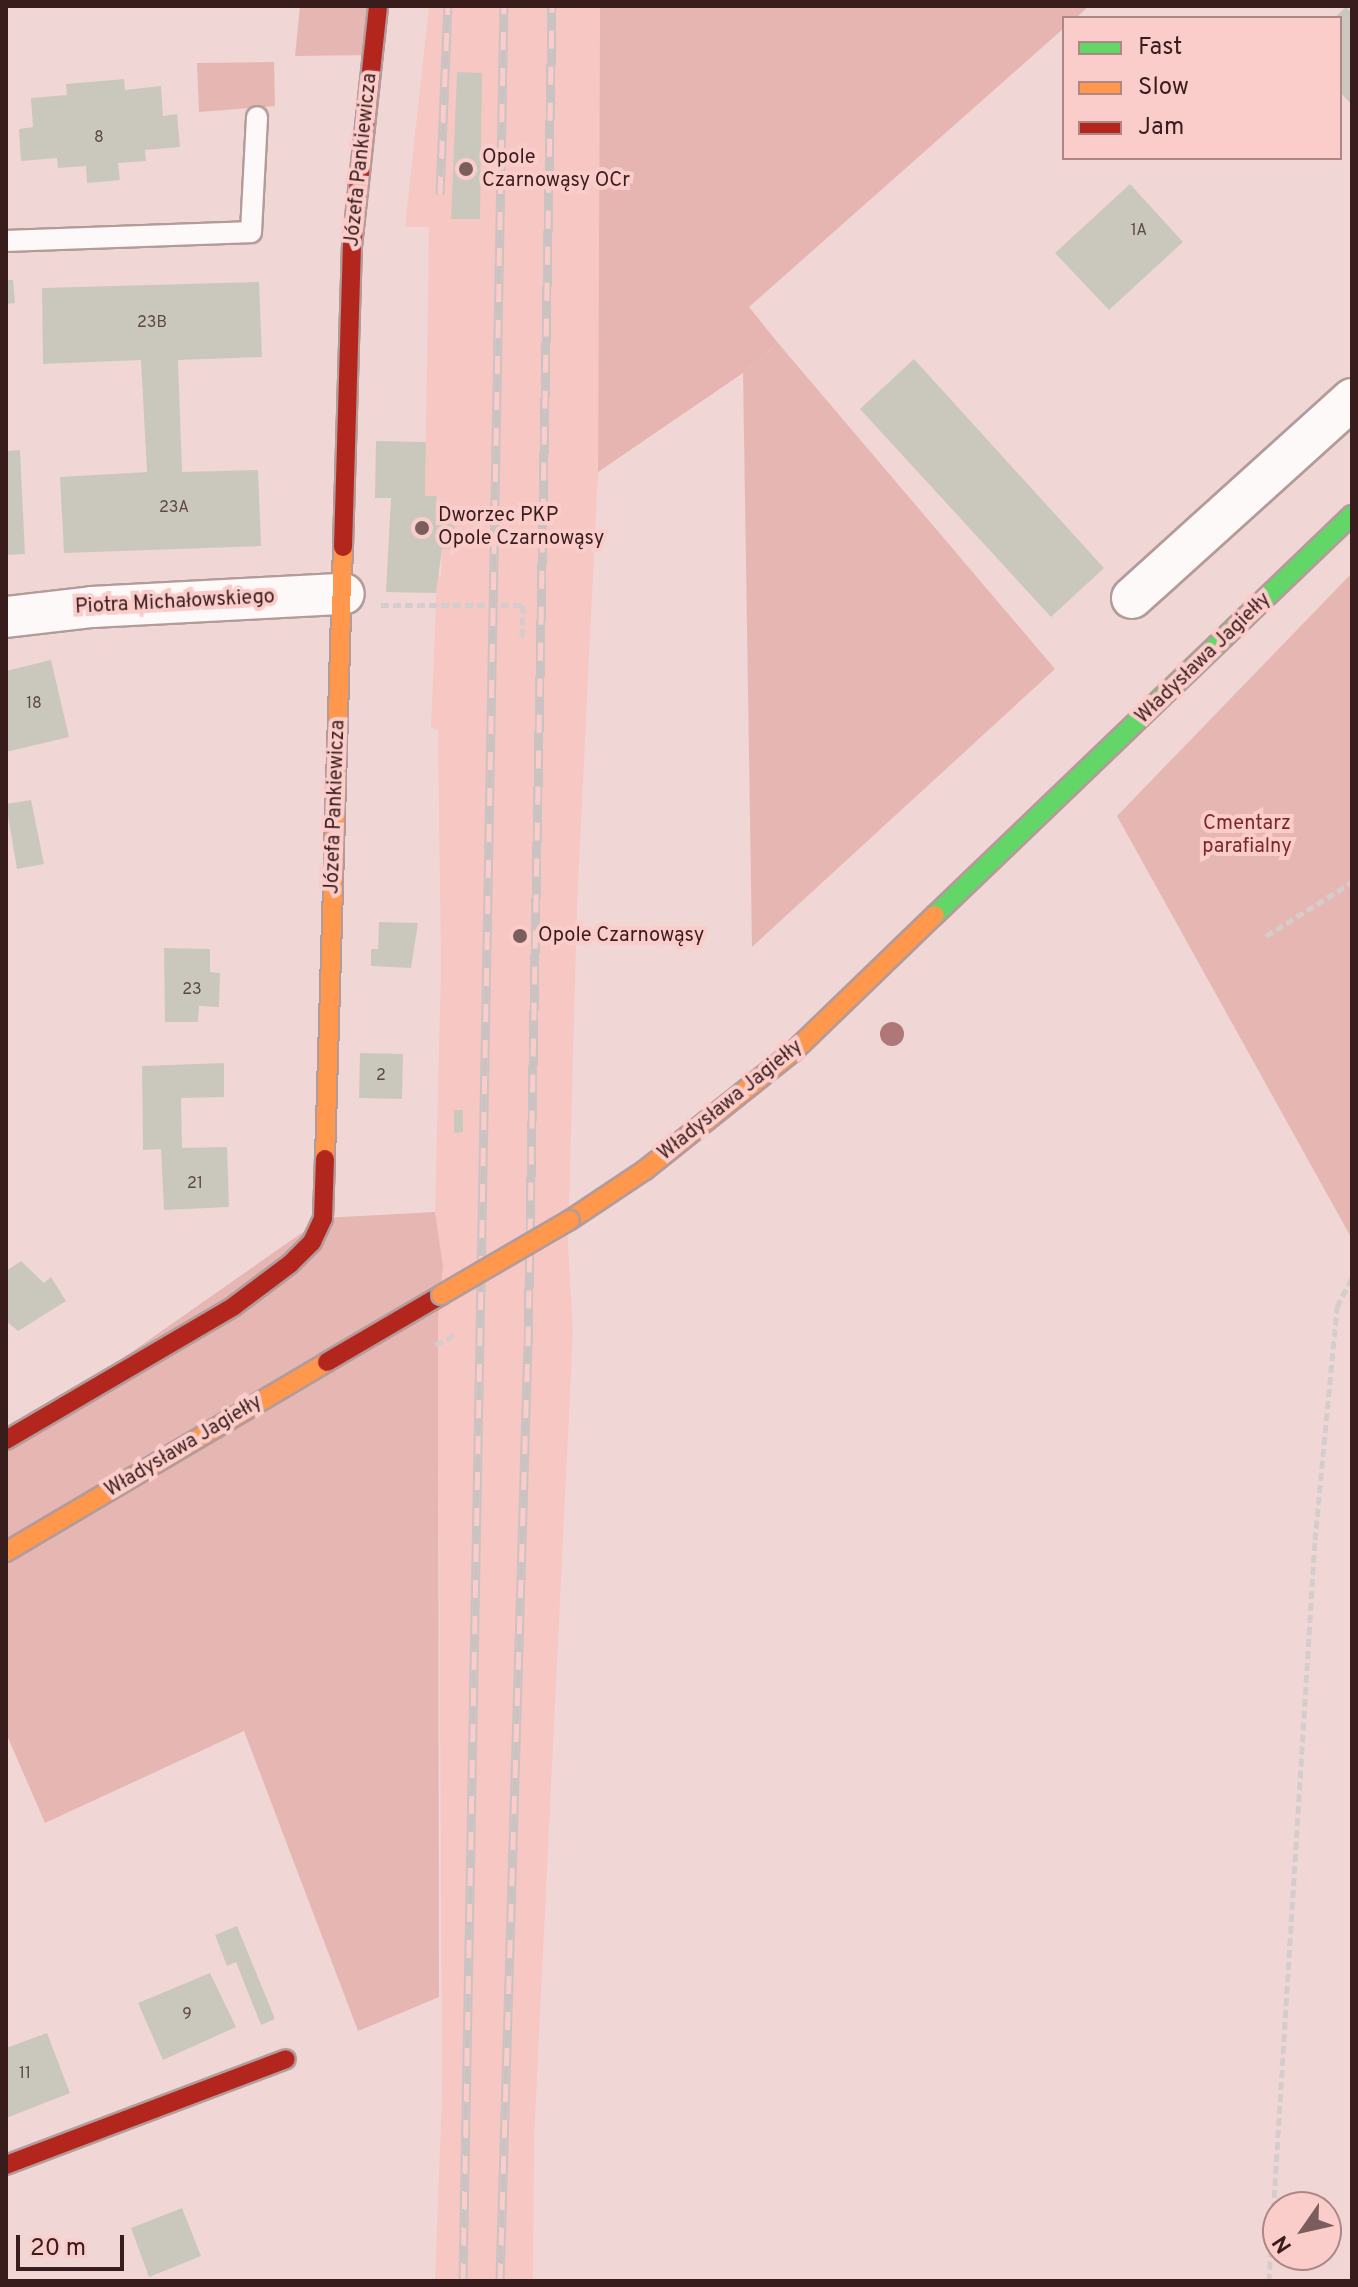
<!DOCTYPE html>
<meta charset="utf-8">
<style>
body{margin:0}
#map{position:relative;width:1358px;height:2287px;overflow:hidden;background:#f0d7d5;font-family:Overpass,sans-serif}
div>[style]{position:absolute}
.built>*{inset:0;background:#f7c7c4}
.green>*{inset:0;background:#e6b6b3}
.forest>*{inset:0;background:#e6b4b1}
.building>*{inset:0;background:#cac8bd}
.path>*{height:5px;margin-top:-2.5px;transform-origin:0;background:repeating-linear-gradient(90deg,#d5cdcc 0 8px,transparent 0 12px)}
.roads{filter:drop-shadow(2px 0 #b39b9a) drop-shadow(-2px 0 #b39b9a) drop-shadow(0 2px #b39b9a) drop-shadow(0 -2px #b39b9a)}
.lane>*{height:20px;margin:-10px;padding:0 10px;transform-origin:10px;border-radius:10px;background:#fdf9f9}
.street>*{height:40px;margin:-20px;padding:0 20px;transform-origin:20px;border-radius:20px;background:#fdf9f9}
.fast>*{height:18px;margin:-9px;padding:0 9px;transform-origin:9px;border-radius:9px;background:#63d668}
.slow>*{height:18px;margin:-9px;padding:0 9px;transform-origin:9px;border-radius:9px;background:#ff974d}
.jam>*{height:18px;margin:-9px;padding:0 9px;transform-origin:9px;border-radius:9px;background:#b3261e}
.rail>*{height:9px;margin-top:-4.5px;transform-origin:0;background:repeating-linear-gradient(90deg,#fbcdca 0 18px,#cbc3c2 0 36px);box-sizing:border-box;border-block:2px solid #cbc3c2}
.path-bridge>*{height:5px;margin-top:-2.5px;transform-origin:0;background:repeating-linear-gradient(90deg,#d5cdcc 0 8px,transparent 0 12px)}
.bridges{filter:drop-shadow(2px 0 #b39b9a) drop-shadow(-2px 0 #b39b9a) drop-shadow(0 2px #b39b9a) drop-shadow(0 -2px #b39b9a)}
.slow-bridge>*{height:18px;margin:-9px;padding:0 9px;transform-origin:9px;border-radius:9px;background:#ff974d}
.trees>*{width:24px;height:24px;margin:-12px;border-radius:50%;background:#af7777}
.dots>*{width:22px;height:22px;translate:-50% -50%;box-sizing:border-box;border:4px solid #fbcdca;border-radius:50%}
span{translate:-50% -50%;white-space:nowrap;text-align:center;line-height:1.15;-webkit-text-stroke:8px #fbcdca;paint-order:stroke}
.number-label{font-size:16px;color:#5d4844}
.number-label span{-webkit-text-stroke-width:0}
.poi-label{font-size:20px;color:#391d1c}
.left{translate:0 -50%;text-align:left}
.street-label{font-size:20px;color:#391d1c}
.park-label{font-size:20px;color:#7a282a}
.frame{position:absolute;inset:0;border:8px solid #391d1c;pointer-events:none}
.legend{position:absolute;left:1062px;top:16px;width:280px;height:144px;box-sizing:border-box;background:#fbcdca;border:2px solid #ad8784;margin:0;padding:10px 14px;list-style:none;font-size:24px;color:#391d1c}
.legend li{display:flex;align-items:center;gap:16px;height:40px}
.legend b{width:40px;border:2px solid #ad8784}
.north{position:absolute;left:1262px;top:2191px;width:80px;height:80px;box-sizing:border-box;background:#fbcdca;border:2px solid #ad8784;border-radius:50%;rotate:236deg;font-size:22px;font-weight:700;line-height:32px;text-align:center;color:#391d1c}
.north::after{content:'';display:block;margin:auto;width:28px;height:36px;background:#795e5d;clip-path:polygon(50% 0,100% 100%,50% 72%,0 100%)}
.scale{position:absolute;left:16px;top:2235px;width:108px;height:36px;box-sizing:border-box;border:4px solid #391d1c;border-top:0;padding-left:10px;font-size:24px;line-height:28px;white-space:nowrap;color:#391d1c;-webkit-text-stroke:6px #fbcdca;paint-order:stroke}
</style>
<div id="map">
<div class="built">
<div style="clip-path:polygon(429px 6px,600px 6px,598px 472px,577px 905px,568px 1246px,573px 1331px,534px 2139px,533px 2281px,435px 2281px,442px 2096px,438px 1320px,443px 1266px,435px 1212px,441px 969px,438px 730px,431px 728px,437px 577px,441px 576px,442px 549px,454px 549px,437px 496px,425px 496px,429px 227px,405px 227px)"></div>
</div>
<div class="green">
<div style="clip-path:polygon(300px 6px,378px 6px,373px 55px,295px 56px)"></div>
<div style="clip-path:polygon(274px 62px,275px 106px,199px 112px,197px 63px)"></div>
<div style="clip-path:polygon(778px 343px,1055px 669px,752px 947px,743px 373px)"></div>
<div style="clip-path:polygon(1352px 573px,1352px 1239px,1117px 816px)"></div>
<div style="clip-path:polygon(435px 1212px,443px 1266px,438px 1320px,439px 1997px,358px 2031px,244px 1731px,45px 1823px,6px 1733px,6px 1440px,323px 1218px)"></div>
</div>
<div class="forest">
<div style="clip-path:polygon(600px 6px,1089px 6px,1076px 18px,1064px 18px,1064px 28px,749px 307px,778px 343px,743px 373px,598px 472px)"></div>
</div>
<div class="building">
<div style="clip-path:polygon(1346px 7px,1352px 13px,1352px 105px,1340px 92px,1340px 18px,1334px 18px)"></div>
<div style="clip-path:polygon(457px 72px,482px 73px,480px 219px,451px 219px)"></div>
<div style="clip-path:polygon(124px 79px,125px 90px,161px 86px,163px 116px,177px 114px,180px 147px,145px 150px,146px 161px,118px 163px,120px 180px,87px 183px,86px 166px,58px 168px,57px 158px,21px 161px,19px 129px,33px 127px,31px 98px,67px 95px,66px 84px)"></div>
<div style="clip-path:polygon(1130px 184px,1183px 242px,1109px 310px,1055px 253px)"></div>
<div style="clip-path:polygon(6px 280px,13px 280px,15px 303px,6px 304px)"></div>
<div style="clip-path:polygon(259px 282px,262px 357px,178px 360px,182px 472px,258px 470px,261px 546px,64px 553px,60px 477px,147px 472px,141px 360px,43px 364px,42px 288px)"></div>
<div style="clip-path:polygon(914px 359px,1104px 568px,1051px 617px,860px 409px)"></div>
<div style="clip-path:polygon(376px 441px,426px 442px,425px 496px,437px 496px,437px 507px,455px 507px,454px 549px,442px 549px,436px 593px,386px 592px,391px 498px,375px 498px)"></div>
<div style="clip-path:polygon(20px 450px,25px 554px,6px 555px,6px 451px)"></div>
<div style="clip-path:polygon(51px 660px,69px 737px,6px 752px,6px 671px)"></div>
<div style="clip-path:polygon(31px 800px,44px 864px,17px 869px,6px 804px)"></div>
<div style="clip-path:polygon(379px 922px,418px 923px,411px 968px,371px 966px,371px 949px,378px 949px)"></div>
<div style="clip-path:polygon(164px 948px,210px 949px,210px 972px,220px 973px,219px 1007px,199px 1006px,198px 1022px,165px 1022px)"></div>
<div style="clip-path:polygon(360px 1053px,403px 1054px,402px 1099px,359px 1098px)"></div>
<div style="clip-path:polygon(224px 1063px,224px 1097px,181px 1098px,182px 1148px,227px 1147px,229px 1207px,164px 1210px,161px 1149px,143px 1150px,142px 1066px)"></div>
<div style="clip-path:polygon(454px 1110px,463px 1110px,463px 1132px,454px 1133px)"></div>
<div style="clip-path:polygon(21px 1261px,44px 1283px,51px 1277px,66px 1301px,18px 1331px,6px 1321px,6px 1271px)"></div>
<div style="clip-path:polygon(237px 1926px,275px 2019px,261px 2025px,236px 1962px,227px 1966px,215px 1935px)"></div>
<div style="clip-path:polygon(210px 1973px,236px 2027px,163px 2060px,138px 2003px)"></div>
<div style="clip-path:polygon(47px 2033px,70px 2093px,6px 2118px,6px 2048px)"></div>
<div style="clip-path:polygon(182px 2208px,201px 2256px,149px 2277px,131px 2228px)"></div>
</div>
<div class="path">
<div style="left:381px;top:605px;width:142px"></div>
<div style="left:523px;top:605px;width:33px;rotate:92deg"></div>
<div style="left:1266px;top:936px;width:102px;rotate:-32.1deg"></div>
<div style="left:1269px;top:2281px;width:742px;rotate:-86.45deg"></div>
<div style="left:1315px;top:1540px;width:234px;rotate:-84.6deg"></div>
<div style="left:1337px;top:1307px;width:33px;rotate:-63deg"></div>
</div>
<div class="roads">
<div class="lane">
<div style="left:6px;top:241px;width:245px;rotate:-2.1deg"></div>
<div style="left:251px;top:232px;width:115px;rotate:-87deg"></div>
</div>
<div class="street">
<div style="left:1132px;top:598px;width:297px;rotate:-42.1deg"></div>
<div style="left:6px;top:617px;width:87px;rotate:-6.6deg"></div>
<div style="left:92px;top:607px;width:252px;rotate:-3deg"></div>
</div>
<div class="fast">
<div style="left:935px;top:915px;width:578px;rotate:-43.81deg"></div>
</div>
<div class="slow">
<div style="left:325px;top:1159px;width:612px;rotate:-88.32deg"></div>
<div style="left:570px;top:1220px;width:90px;rotate:-33.7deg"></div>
<div style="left:645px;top:1170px;width:189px;rotate:-38.6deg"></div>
<div style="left:793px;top:1052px;width:197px;rotate:-44deg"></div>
<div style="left:6px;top:1552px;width:373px;rotate:-30.6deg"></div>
</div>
<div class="jam">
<div style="left:343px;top:547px;width:301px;rotate:-88.3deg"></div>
<div style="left:352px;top:246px;width:241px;rotate:-83.8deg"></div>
<div style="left:327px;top:1362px;width:132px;rotate:-30.4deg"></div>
<div style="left:6px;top:1440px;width:264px;rotate:-30.4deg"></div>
<div style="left:234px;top:1306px;width:70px;rotate:-36.9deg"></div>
<div style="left:290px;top:1264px;width:31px;rotate:-45deg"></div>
<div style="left:312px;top:1242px;width:26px;rotate:-65deg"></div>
<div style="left:323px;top:1218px;width:59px;rotate:-88.1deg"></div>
<div style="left:6px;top:2165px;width:299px;rotate:-20.7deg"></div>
</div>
</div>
<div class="rail">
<div style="left:440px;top:194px;width:188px;rotate:-87.6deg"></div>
<div style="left:463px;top:2281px;width:2275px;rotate:-88.97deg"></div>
<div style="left:500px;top:2281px;width:937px;rotate:-88.29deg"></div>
<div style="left:528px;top:1344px;width:1338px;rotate:-88.97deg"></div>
</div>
<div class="path-bridge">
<div style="left:436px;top:1345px;width:23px;rotate:-29deg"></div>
</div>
<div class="bridges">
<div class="slow-bridge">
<div style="left:441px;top:1295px;width:149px;rotate:-30.2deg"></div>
</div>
</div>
<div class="trees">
<div style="left:892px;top:1034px"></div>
</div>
<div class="dots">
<div style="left:466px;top:169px;background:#795e5d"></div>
<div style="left:422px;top:528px;background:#795e5d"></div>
<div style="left:520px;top:936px;background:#795e5d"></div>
</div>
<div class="number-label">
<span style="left:99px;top:138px">8</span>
<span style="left:1139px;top:231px">1A</span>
<span style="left:152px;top:323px">23B</span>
<span style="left:174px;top:508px">23A</span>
<span style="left:34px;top:704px">18</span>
<span style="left:192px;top:990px">23</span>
<span style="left:381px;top:1076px">2</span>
<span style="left:195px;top:1184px">21</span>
<span style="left:187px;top:2015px">9</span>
<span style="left:25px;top:2074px">11</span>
</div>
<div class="poi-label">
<span class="left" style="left:482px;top:170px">Opole<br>Czarnowąsy OCr</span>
<span class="left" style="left:438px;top:528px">Dworzec PKP<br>Opole Czarnowąsy</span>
<span class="left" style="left:538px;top:936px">Opole Czarnowąsy</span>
</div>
<div class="street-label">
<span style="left:362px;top:160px;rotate:-84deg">Józefa Pankiewicza</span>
<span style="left:175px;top:603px;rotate:-3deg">Piotra Michałowskiego</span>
<span style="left:1204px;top:659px;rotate:-44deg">Władysława Jagiełły</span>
<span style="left:336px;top:807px;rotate:-88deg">Józefa Pankiewicza</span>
<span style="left:731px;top:1101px;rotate:-39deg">Władysława Jagiełły</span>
<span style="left:184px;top:1447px;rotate:-31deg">Władysława Jagiełły</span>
</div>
<div class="park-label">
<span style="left:1247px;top:836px">Cmentarz<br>parafialny</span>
</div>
<div class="frame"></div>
<ul class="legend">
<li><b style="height:10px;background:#63d668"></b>Fast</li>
<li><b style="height:10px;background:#ff974d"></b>Slow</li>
<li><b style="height:10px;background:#b3261e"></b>Jam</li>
</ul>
<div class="north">N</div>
<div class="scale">20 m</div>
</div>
